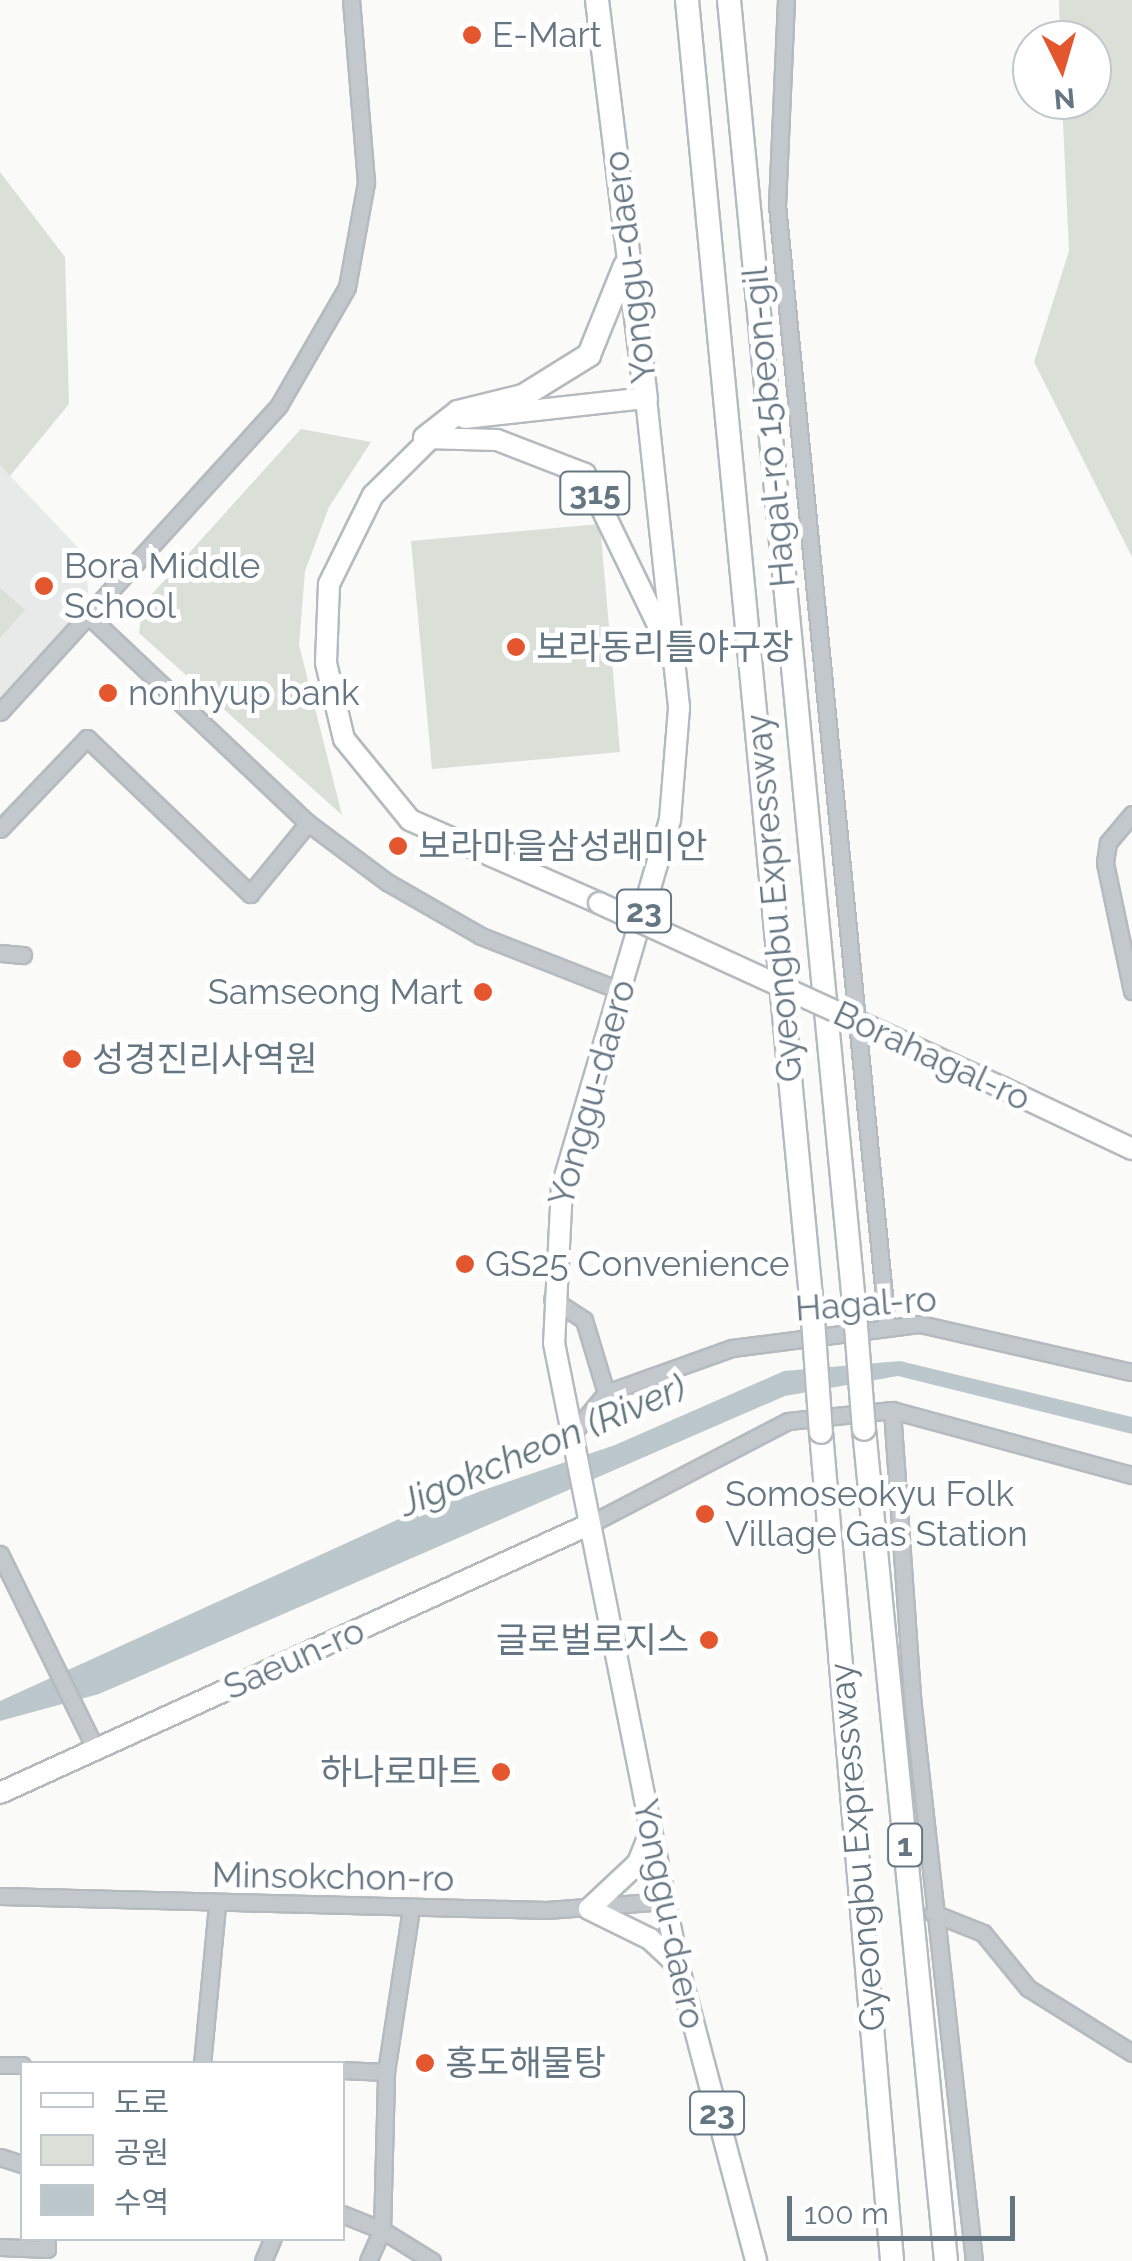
<!DOCTYPE html>
<meta charset="utf-8">
<style>
body{margin:0}
#map{position:relative;width:1132px;height:2261px;overflow:hidden;background:#fafaf8;font-family:Raleway,"Noto Sans KR",sans-serif}
div>[style]{position:absolute}
.built>*{inset:0;background:#e8e9e9}
.green>*{inset:0;background:#dadfd7}
.water>*{inset:0;background:#bbc7cb}
.roads{filter:drop-shadow(2px 0 #b5babe) drop-shadow(-2px 0 #b5babe) drop-shadow(0 2px #b5babe) drop-shadow(0 -2px #b5babe)}
.minor>*{height:15px;margin:-7.5px;padding:0 7.5px;transform-origin:7.5px;border-radius:7.5px;background:#c3c8cc}
.major>*{height:20px;margin:-10px;padding:0 10px;transform-origin:10px;border-radius:10px;background:#fff}
.highway>*{height:22px;margin:-11px;padding:0 11px;transform-origin:11px;border-radius:11px;background:#fff}
.bridges{filter:drop-shadow(2px 0 #b5babe) drop-shadow(-2px 0 #b5babe) drop-shadow(0 2px #b5babe) drop-shadow(0 -2px #b5babe)}
.major-bridge>*{height:20px;margin:-10px;padding:0 10px;transform-origin:10px;border-radius:10px;background:#fff}
.highway-bridge>*{height:22px;margin:-11px;padding:0 11px;transform-origin:11px;border-radius:11px;background:#fff}
.dots>*{width:28px;height:28px;translate:-50% -50%;box-sizing:border-box;border:5px solid #fff;border-radius:50%}
span{translate:-50% -50%;white-space:nowrap;text-align:center;line-height:1.15;-webkit-text-stroke:10px #fff;paint-order:stroke}
.shield-label span{padding:2px 8px;background:#fff;border:2px solid;border-radius:8px;-webkit-text-stroke-width:0}
.shield-label{font-size:32px;color:#657683;font-weight:700}
.poi-label{font-size:35px;color:#657683}
.left{translate:0 -50%;text-align:left}
.right{translate:-100% -50%;text-align:right}
.street-label{font-size:35px;color:#657683}
.water-label{font-size:38px;color:#60757c;font-style:italic}
.legend{position:absolute;left:20px;top:2061px;width:325px;height:180px;box-sizing:border-box;background:#fff;border:2px solid #c1c8cd;margin:0;padding:12px 18px;list-style:none;font-size:30px;color:#657683}
.legend li{display:flex;align-items:center;gap:20px;height:50px}
.legend b{width:50px;border:2px solid #c1c8cd}
.north{position:absolute;left:1012px;top:20px;width:100px;height:100px;box-sizing:border-box;background:#fff;border:2px solid #c1c8cd;border-radius:50%;rotate:175deg;font-size:28px;font-weight:700;line-height:40px;text-align:center;color:#657683}
.north::after{content:'';display:block;margin:auto;width:35px;height:45px;background:#e4572e;clip-path:polygon(50% 0,100% 100%,50% 72%,0 100%)}
.scale{position:absolute;left:787px;top:2196px;width:228px;height:45px;box-sizing:border-box;border:5px solid #657683;border-top:0;padding-left:12px;font-size:30px;line-height:35px;white-space:nowrap;color:#657683;-webkit-text-stroke:8px #fff;paint-order:stroke}
</style>
<div id="map">
<div class="built">
<div style="clip-path:polygon(0 465px,84px 554px,91px 618px,0 712px)"></div>
</div>
<div class="green">
<div style="clip-path:polygon(1059px 0,1132px 0,1132px 557px,1034px 362px,1069px 251px,1062px 100px,1092px 100px,1092px 40px,1060px 40px)"></div>
<div style="clip-path:polygon(0 172px,65px 257px,69px 404px,10px 476px,0 465px)"></div>
<div style="clip-path:polygon(301px 429px,371px 442px,329px 507px,305px 571px,299px 645px,342px 815px,139px 633px,143px 604px)"></div>
<div style="clip-path:polygon(600px 524px,620px 752px,432px 769px,411px 541px)"></div>
<div style="clip-path:polygon(0 588px,25px 610px,0 638px)"></div>
</div>
<div class="water">
<div style="clip-path:polygon(900px 1361px,1132px 1417px,1132px 1434px,898px 1376px,785px 1396px,99px 1694px,0 1721px,0 1701px,399px 1519px,615px 1445px,784px 1371px)"></div>
</div>
<div class="roads">
<div class="minor">
<div style="left:786px;top:0;width:205px;rotate:92.5deg"></div>
<div style="left:777px;top:205px;width:1126px;rotate:84.4deg"></div>
<div style="left:91px;top:618px;width:299px;rotate:43.4deg"></div>
<div style="left:308px;top:823px;width:99px;rotate:36.8deg"></div>
<div style="left:387px;top:882px;width:108px;rotate:29.9deg"></div>
<div style="left:481px;top:936px;width:150px;rotate:21.4deg"></div>
<div style="left:0;top:712px;width:415px;rotate:-47.7deg"></div>
<div style="left:279px;top:405px;width:136px;rotate:-60deg"></div>
<div style="left:347px;top:287px;width:107px;rotate:-79.7deg"></div>
<div style="left:366px;top:182px;width:183px;rotate:-94.7deg"></div>
<div style="left:1132px;top:814px;width:38px;rotate:130deg"></div>
<div style="left:1108px;top:843px;width:20px;rotate:99deg"></div>
<div style="left:1105px;top:863px;width:131px;rotate:78.1deg"></div>
<div style="left:0;top:829px;width:126px;rotate:-46.3deg"></div>
<div style="left:87px;top:738px;width:226px;rotate:43.7deg"></div>
<div style="left:250px;top:894px;width:92px;rotate:-50.8deg"></div>
<div style="left:0;top:953px;width:23px;rotate:5deg"></div>
<div style="left:552px;top:1299px;width:38px;rotate:33deg"></div>
<div style="left:584px;top:1320px;width:76px;rotate:73.2deg"></div>
<div style="left:606px;top:1393px;width:134px;rotate:-19.7deg"></div>
<div style="left:732px;top:1348px;width:190px;rotate:-7.3deg"></div>
<div style="left:920px;top:1324px;width:217px;rotate:12.8deg"></div>
<div style="left:892px;top:1410px;width:249px;rotate:15.2deg"></div>
<div style="left:572px;top:1434px;width:53px;rotate:-50.3deg"></div>
<div style="left:588px;top:1525px;width:225px;rotate:-27.5deg"></div>
<div style="left:788px;top:1421px;width:105px;rotate:-6deg"></div>
<div style="left:892px;top:1410px;width:288px;rotate:86deg"></div>
<div style="left:912px;top:1697px;width:567px;rotate:83.73deg"></div>
<div style="left:0;top:1554px;width:214px;rotate:63.9deg"></div>
<div style="left:0;top:1896px;width:547px;rotate:1.47deg"></div>
<div style="left:547px;top:1910px;width:118px;rotate:-4.4deg"></div>
<div style="left:933px;top:1913px;width:54px;rotate:21.8deg"></div>
<div style="left:983px;top:1933px;width:71px;rotate:50.7deg"></div>
<div style="left:1028px;top:1988px;width:123px;rotate:32deg"></div>
<div style="left:202px;top:2064px;width:160px;rotate:-84.6deg"></div>
<div style="left:0;top:2065px;width:22px"></div>
<div style="left:342px;top:2070px;width:44px;rotate:2.6deg"></div>
<div style="left:386px;top:2072px;width:165px;rotate:-81.3deg"></div>
<div style="left:0;top:2157px;width:23px;rotate:18deg"></div>
<div style="left:342px;top:2214px;width:43px;rotate:21.8deg"></div>
<div style="left:382px;top:2230px;width:158px;rotate:-88.5deg"></div>
<div style="left:0;top:2247px;width:47px;rotate:2.4deg"></div>
<div style="left:47px;top:2249px;width:11px;rotate:-95deg"></div>
<div style="left:263px;top:2261px;width:25px;rotate:-67deg"></div>
<div style="left:368px;top:2261px;width:34px;rotate:-66deg"></div>
<div style="left:382px;top:2230px;width:59px;rotate:31.8deg"></div>
</div>
<div class="major">
<div style="left:465px;top:418px;width:182px;rotate:-6.3deg"></div>
<div style="left:646px;top:398px;width:312px;rotate:83.9deg"></div>
<div style="left:679px;top:708px;width:112px;rotate:94.6deg"></div>
<div style="left:670px;top:820px;width:383px;rotate:106.4deg"></div>
<div style="left:562px;top:1187px;width:156px;rotate:92.9deg"></div>
<div style="left:554px;top:1343px;width:634px;rotate:78.73deg"></div>
<div style="left:678px;top:1965px;width:306px;rotate:75.2deg"></div>
<div style="left:439px;top:430px;width:93px;rotate:135.4deg"></div>
<div style="left:373px;top:495px;width:99px;rotate:116.3deg"></div>
<div style="left:329px;top:584px;width:79px;rotate:92.2deg"></div>
<div style="left:326px;top:663px;width:78px;rotate:76.7deg"></div>
<div style="left:344px;top:739px;width:104px;rotate:50.8deg"></div>
<div style="left:410px;top:820px;width:206px;rotate:23.7deg"></div>
<div style="left:425px;top:438px;width:72px;rotate:1.6deg"></div>
<div style="left:497px;top:440px;width:94px;rotate:21.1deg"></div>
<div style="left:585px;top:474px;width:191px;rotate:64.2deg"></div>
<div style="left:1003px;top:1088px;width:143px;rotate:25.3deg"></div>
<div style="left:0;top:1793px;width:646px;rotate:-24.5deg"></div>
<div style="left:650px;top:1833px;width:32px;rotate:112deg"></div>
<div style="left:638px;top:1863px;width:67px;rotate:136.8deg"></div>
<div style="left:589px;top:1909px;width:68px;rotate:26.2deg"></div>
<div style="left:650px;top:1939px;width:38px;rotate:43deg"></div>
</div>
<div class="highway">
<div style="left:597px;top:0;width:401px;rotate:83deg"></div>
<div style="left:687px;top:0;width:1325px;rotate:84.54deg"></div>
<div style="left:729px;top:0;width:1319px;rotate:84.52deg"></div>
<div style="left:425px;top:438px;width:42px;rotate:-38.2deg"></div>
<div style="left:458px;top:412px;width:67px;rotate:-13.8deg"></div>
<div style="left:523px;top:396px;width:78px;rotate:-31.8deg"></div>
<div style="left:589px;top:355px;width:96px;rotate:-68deg"></div>
<div style="left:864px;top:1429px;width:836px;rotate:84.37deg"></div>
<div style="left:821px;top:1432px;width:832px;rotate:85.1deg"></div>
</div>
</div>
<div class="bridges">
<div class="major-bridge">
<div style="left:599px;top:903px;width:444px;rotate:24.6deg"></div>
</div>
<div class="highway-bridge">
<div style="left:855px;top:1313px;width:116px;rotate:85.6deg"></div>
<div style="left:813px;top:1319px;width:113px;rotate:86deg"></div>
</div>
</div>
<div class="dots">
<div style="left:472px;top:35px;background:#e4572e"></div>
<div style="left:44px;top:586px;background:#e4572e"></div>
<div style="left:516px;top:647px;background:#e4572e"></div>
<div style="left:108px;top:693px;background:#e4572e"></div>
<div style="left:398px;top:846px;background:#e4572e"></div>
<div style="left:483px;top:992px;background:#e4572e"></div>
<div style="left:72px;top:1059px;background:#e4572e"></div>
<div style="left:465px;top:1264px;background:#e4572e"></div>
<div style="left:705px;top:1514px;background:#e4572e"></div>
<div style="left:709px;top:1640px;background:#e4572e"></div>
<div style="left:501px;top:1772px;background:#e4572e"></div>
<div style="left:425px;top:2063px;background:#e4572e"></div>
</div>
<div class="shield-label">
<span style="left:595px;top:493px">315</span>
<span style="left:644px;top:911px">23</span>
<span style="left:905px;top:1845px">1</span>
<span style="left:717px;top:2113px">23</span>
</div>
<div class="poi-label">
<span class="left" style="left:492px;top:35px">E-Mart</span>
<span class="left" style="left:64px;top:586px">Bora Middle<br>School</span>
<span class="left" style="left:536px;top:647px">보라동리틀야구장</span>
<span class="left" style="left:128px;top:693px">nonhyup bank</span>
<span class="left" style="left:418px;top:846px">보라마을삼성래미안</span>
<span class="right" style="left:463px;top:992px">Samseong Mart</span>
<span class="left" style="left:92px;top:1059px">성경진리사역원</span>
<span class="left" style="left:485px;top:1264px">GS25 Convenience</span>
<span class="left" style="left:725px;top:1514px">Somoseokyu Folk<br>Village Gas Station</span>
<span class="right" style="left:689px;top:1640px">글로벌로지스</span>
<span class="right" style="left:481px;top:1772px">하나로마트</span>
<span class="left" style="left:445px;top:2063px">홍도해물탕</span>
</div>
<div class="street-label">
<span style="left:630px;top:267px;rotate:-97deg">Yonggu-daero</span>
<span style="left:769px;top:427px;rotate:-95deg">Hagal-ro 15beon-gil</span>
<span style="left:774px;top:898px;rotate:-95deg">Gyeongbu Expressway</span>
<span style="left:932px;top:1056px;rotate:25deg">Borahagal-ro</span>
<span style="left:592px;top:1093px;rotate:-74deg">Yonggu-daero</span>
<span style="left:866px;top:1304px;rotate:-4deg">Hagal-ro</span>
<span style="left:294px;top:1659px;rotate:-24deg">Saeun-ro</span>
<span style="left:857px;top:1847px;rotate:-95deg">Gyeongbu Expressway</span>
<span style="left:333px;top:1877px;rotate:1deg">Minsokchon-ro</span>
<span style="left:669px;top:1914px;rotate:78deg">Yonggu-daero</span>
</div>
<div class="water-label">
<span style="left:542px;top:1445px;rotate:-23deg">Jigokcheon (River)</span>
</div>
<ul class="legend">
<li><b style="height:12px;background:#fff"></b>도로</li>
<li><b style="height:28px;background:#dadfd7"></b>공원</li>
<li><b style="height:28px;background:#bbc7cb"></b>수역</li>
</ul>
<div class="north">N</div>
<div class="scale">100 m</div>
</div>
